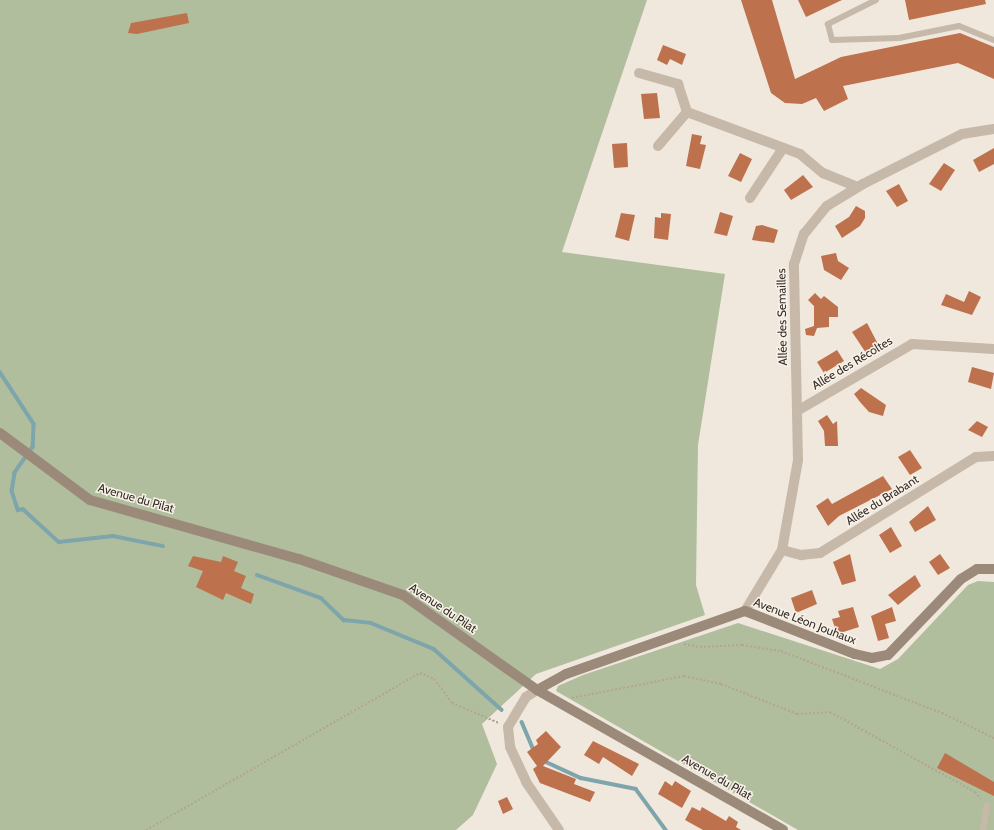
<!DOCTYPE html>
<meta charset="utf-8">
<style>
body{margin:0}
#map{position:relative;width:994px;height:830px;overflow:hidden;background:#f0e8dc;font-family:Cabin,sans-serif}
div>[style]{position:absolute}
.green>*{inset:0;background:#b0be9d}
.stream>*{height:3.5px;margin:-1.75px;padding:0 1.75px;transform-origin:1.75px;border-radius:1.75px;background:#7da5ab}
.building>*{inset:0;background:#be714d}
.path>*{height:2px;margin-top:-1px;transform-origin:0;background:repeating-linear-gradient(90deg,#b3a493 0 2px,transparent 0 4px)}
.lane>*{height:6px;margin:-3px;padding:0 3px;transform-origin:3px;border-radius:3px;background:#c7b9a9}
.street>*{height:10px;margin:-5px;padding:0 5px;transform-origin:5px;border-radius:5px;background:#c7b9a9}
.secondary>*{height:10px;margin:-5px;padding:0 5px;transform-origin:5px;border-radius:5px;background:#9b897a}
span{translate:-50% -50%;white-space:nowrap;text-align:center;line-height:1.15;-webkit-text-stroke:3px #f8f2e8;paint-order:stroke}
.street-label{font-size:12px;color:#352d28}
</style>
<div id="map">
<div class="green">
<div style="clip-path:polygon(0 0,647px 0,562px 252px,725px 274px,698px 445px,696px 585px,705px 615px,536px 674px,482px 724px,497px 764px,473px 815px,456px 830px,0 830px)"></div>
<div style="clip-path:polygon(978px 581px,994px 582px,994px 830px,798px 830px,556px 691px,558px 686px,583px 675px,738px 623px,880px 669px,898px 659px,968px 585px)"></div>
</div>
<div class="stream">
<div style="left:0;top:372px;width:62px;rotate:56.8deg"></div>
<div style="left:34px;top:424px;width:23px;rotate:92deg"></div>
<div style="left:33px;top:447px;width:32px;rotate:125deg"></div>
<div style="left:15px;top:473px;width:18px;rotate:99deg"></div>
<div style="left:12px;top:491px;width:20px;rotate:72deg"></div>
<div style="left:18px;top:510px;width:5px;rotate:-11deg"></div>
<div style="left:23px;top:509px;width:49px;rotate:42.5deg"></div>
<div style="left:59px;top:542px;width:54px;rotate:-6.3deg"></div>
<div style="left:113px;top:536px;width:51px;rotate:11.3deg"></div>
<div style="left:257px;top:575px;width:68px;rotate:19.8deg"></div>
<div style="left:321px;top:598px;width:32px;rotate:44deg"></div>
<div style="left:344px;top:620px;width:27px;rotate:6deg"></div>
<div style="left:371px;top:623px;width:68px;rotate:22.4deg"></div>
<div style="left:434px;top:649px;width:91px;rotate:41.9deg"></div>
<div style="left:522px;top:722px;width:30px;rotate:67deg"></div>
<div style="left:544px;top:761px;width:41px;rotate:24.7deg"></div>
<div style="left:581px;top:778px;width:56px;rotate:11.3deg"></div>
<div style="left:636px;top:789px;width:51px;rotate:53.8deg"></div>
</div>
<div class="building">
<div style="clip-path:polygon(741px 0,772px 0,795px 79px,841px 57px,960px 33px,994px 47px,994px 79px,958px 63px,843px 86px,848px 99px,824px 111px,816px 98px,802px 104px,785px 103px,771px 93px)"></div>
<div style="clip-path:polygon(798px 0,842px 0,806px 17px)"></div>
<div style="clip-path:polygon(905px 0,985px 0,986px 4px,909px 20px)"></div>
<div style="clip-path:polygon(187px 13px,189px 23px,137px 34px,128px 33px,131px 23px)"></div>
<div style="clip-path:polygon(663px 45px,686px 54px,682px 65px,670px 59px,667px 65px,657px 60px)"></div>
<div style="clip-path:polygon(657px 93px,660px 118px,644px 119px,641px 94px)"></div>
<div style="clip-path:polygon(692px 134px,702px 136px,700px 144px,706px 145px,700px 169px,686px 166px)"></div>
<div style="clip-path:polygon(627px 143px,628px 167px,614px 168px,612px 144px)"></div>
<div style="clip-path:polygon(994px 148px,994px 164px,979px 172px,973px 160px)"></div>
<div style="clip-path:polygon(740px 153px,752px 159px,741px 182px,728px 176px)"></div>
<div style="clip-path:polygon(944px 163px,955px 170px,941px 191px,929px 184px)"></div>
<div style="clip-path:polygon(803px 175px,813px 187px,791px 200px,784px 190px)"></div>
<div style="clip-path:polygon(899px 184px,908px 201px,897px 207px,886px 191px)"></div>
<div style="clip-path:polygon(856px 206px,865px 211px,865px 218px,860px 226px,842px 238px,835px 226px,849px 217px)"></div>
<div style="clip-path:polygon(720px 212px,733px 216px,727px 236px,714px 233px)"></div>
<div style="clip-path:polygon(621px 213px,635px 215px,629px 241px,615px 237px)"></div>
<div style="clip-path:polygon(661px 213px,671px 214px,668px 240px,654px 238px,655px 217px,661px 218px)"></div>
<div style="clip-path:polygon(762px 225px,778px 230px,774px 243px,752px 240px,756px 226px)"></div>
<div style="clip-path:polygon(836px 253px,838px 261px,849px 268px,841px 280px,824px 270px,821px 256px)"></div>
<div style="clip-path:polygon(969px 291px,981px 297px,972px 315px,941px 305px,946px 294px,964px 302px)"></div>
<div style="clip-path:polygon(815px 293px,821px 299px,824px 296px,838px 307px,838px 317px,829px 317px,829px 327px,817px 328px,814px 336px,806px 335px,805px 329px,814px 326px,814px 306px,808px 300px)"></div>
<div style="clip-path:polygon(867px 323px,879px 346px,866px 353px,852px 332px)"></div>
<div style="clip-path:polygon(837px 350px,844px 361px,824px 373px,817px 362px)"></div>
<div style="clip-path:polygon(972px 367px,994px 373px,991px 389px,968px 382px)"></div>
<div style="clip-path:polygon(861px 388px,886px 405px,883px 416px,869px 412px,860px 402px,854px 394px)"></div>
<div style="clip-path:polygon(827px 415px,833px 424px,837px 421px,838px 446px,825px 446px,824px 431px,818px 421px)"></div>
<div style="clip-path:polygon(977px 421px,988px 427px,982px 437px,968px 430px)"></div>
<div style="clip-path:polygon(910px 450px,922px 468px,910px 475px,898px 457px)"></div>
<div style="clip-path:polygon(883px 476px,892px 489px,839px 516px,828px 526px,816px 506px,828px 498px,832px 504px)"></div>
<div style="clip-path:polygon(928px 506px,936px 520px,915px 532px,909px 522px)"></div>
<div style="clip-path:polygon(891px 527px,902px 546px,890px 553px,879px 535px)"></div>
<div style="clip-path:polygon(850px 554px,856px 581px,842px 585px,833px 562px)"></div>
<div style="clip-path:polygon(940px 554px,950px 568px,938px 575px,929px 562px)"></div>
<div style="clip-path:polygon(193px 556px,221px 562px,223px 556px,238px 562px,234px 571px,246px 576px,241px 588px,254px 594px,251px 604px,226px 593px,223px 600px,196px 587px,203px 571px,188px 566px)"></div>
<div style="clip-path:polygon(915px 575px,921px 586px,898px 605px,888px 595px)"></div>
<div style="clip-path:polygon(812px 590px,817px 604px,796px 613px,791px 598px)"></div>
<div style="clip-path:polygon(853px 607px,859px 627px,837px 634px,832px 619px,840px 617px,838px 611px)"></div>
<div style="clip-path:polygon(892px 607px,896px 621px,885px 624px,889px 638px,878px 641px,871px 616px)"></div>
<div style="clip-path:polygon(546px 731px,561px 747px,543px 766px,576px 779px,574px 784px,595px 792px,590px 802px,540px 783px,533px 769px,537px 766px,527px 752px,538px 744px,536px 740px)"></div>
<div style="clip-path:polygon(593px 741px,639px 764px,632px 776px,603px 757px,599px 764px,584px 755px)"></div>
<div style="clip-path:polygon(945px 753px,994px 782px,994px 796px,937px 768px)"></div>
<div style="clip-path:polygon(665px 781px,672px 786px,675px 781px,691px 791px,682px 808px,658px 794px)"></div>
<div style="clip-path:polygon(507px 797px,513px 809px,503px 814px,498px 801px)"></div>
<div style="clip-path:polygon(692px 807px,700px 811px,702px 807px,726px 821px,729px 816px,738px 822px,736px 827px,741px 830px,703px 830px,685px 820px)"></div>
</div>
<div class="path">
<div style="left:684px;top:644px;width:16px;rotate:11deg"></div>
<div style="left:700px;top:647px;width:42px;rotate:-2.7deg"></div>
<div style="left:742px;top:645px;width:39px;rotate:9deg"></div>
<div style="left:781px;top:651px;width:173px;rotate:21.1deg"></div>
<div style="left:942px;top:713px;width:58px;rotate:25.7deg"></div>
<div style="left:572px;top:698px;width:114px;rotate:-11.1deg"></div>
<div style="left:684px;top:676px;width:38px;rotate:12deg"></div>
<div style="left:721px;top:684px;width:82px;rotate:21.5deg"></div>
<div style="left:797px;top:714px;width:33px;rotate:-3deg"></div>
<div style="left:830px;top:712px;width:166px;rotate:28.9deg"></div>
<div style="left:975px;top:792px;width:9px;rotate:49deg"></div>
<div style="left:146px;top:830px;width:316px;rotate:-29.8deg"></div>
<div style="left:420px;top:673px;width:15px;rotate:23deg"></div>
<div style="left:434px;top:679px;width:30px;rotate:53deg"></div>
<div style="left:452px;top:703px;width:51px;rotate:23.1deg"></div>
</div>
<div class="lane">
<div style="left:876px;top:0;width:54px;rotate:153.4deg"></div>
<div style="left:828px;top:24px;width:16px;rotate:76deg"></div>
<div style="left:832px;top:40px;width:67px;rotate:-1.7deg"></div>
<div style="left:899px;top:38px;width:61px;rotate:-11.3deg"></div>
<div style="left:959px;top:26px;width:38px;rotate:22deg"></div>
<div style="left:983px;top:830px;width:25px;rotate:-81deg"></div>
</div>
<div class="street">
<div style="left:639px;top:73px;width:41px;rotate:15.8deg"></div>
<div style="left:678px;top:84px;width:29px;rotate:72deg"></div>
<div style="left:687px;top:112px;width:121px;rotate:20.4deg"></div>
<div style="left:800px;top:154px;width:30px;rotate:40deg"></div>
<div style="left:823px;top:173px;width:37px;rotate:22deg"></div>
<div style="left:658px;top:146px;width:45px;rotate:-49.5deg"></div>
<div style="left:750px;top:198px;width:60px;rotate:-56.6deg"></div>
<div style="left:797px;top:411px;width:133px;rotate:-30.2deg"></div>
<div style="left:912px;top:344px;width:82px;rotate:3.5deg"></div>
<div style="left:782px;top:550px;width:20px;rotate:15deg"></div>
<div style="left:801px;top:555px;width:19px;rotate:-6deg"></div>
<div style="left:820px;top:553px;width:183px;rotate:-31.6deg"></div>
<div style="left:976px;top:457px;width:18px;rotate:-3deg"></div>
<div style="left:745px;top:611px;width:71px;rotate:-58.8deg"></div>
<div style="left:782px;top:550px;width:91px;rotate:-79.9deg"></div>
<div style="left:798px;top:460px;width:196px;rotate:-91.2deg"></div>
<div style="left:794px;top:264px;width:32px;rotate:-72deg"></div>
<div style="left:804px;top:234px;width:36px;rotate:-51deg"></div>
<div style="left:827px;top:206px;width:42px;rotate:-31.4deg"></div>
<div style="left:863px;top:184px;width:111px;rotate:-26.8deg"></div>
<div style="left:962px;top:134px;width:32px;rotate:-9deg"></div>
<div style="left:537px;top:690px;width:13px;rotate:148deg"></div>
<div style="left:526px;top:697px;width:35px;rotate:121deg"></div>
<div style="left:508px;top:727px;width:20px;rotate:84deg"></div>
<div style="left:510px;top:747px;width:38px;rotate:65deg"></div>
<div style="left:526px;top:782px;width:58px;rotate:55.5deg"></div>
</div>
<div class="secondary">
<div style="left:0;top:433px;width:112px;rotate:36.7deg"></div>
<div style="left:90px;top:500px;width:217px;rotate:15.8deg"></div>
<div style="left:299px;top:559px;width:110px;rotate:19.1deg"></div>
<div style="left:403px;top:595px;width:164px;rotate:35.3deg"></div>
<div style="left:537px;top:690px;width:283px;rotate:29.6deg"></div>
<div style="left:537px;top:690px;width:33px;rotate:-29deg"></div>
<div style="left:566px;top:674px;width:190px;rotate:-19.4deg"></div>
<div style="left:745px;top:611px;width:118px;rotate:21.4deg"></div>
<div style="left:855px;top:654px;width:17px;rotate:13deg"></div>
<div style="left:872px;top:658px;width:16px;rotate:-11deg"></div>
<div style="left:888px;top:655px;width:105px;rotate:-46.2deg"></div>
<div style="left:961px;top:579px;width:19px;rotate:-32deg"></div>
<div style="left:977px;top:569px;width:17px"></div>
</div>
<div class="street-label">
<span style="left:782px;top:317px;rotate:-91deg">Allée des Semailles</span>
<span style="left:852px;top:363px;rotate:-31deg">Allée des Récoltes</span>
<span style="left:136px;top:498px;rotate:16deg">Avenue du Pilat</span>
<span style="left:882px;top:500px;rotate:-32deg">Allée du Brabant</span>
<span style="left:443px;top:608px;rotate:34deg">Avenue du Pilat</span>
<span style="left:805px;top:621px;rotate:21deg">Avenue Léon Jouhaux</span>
<span style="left:717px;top:777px;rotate:30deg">Avenue du Pilat</span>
</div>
</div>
